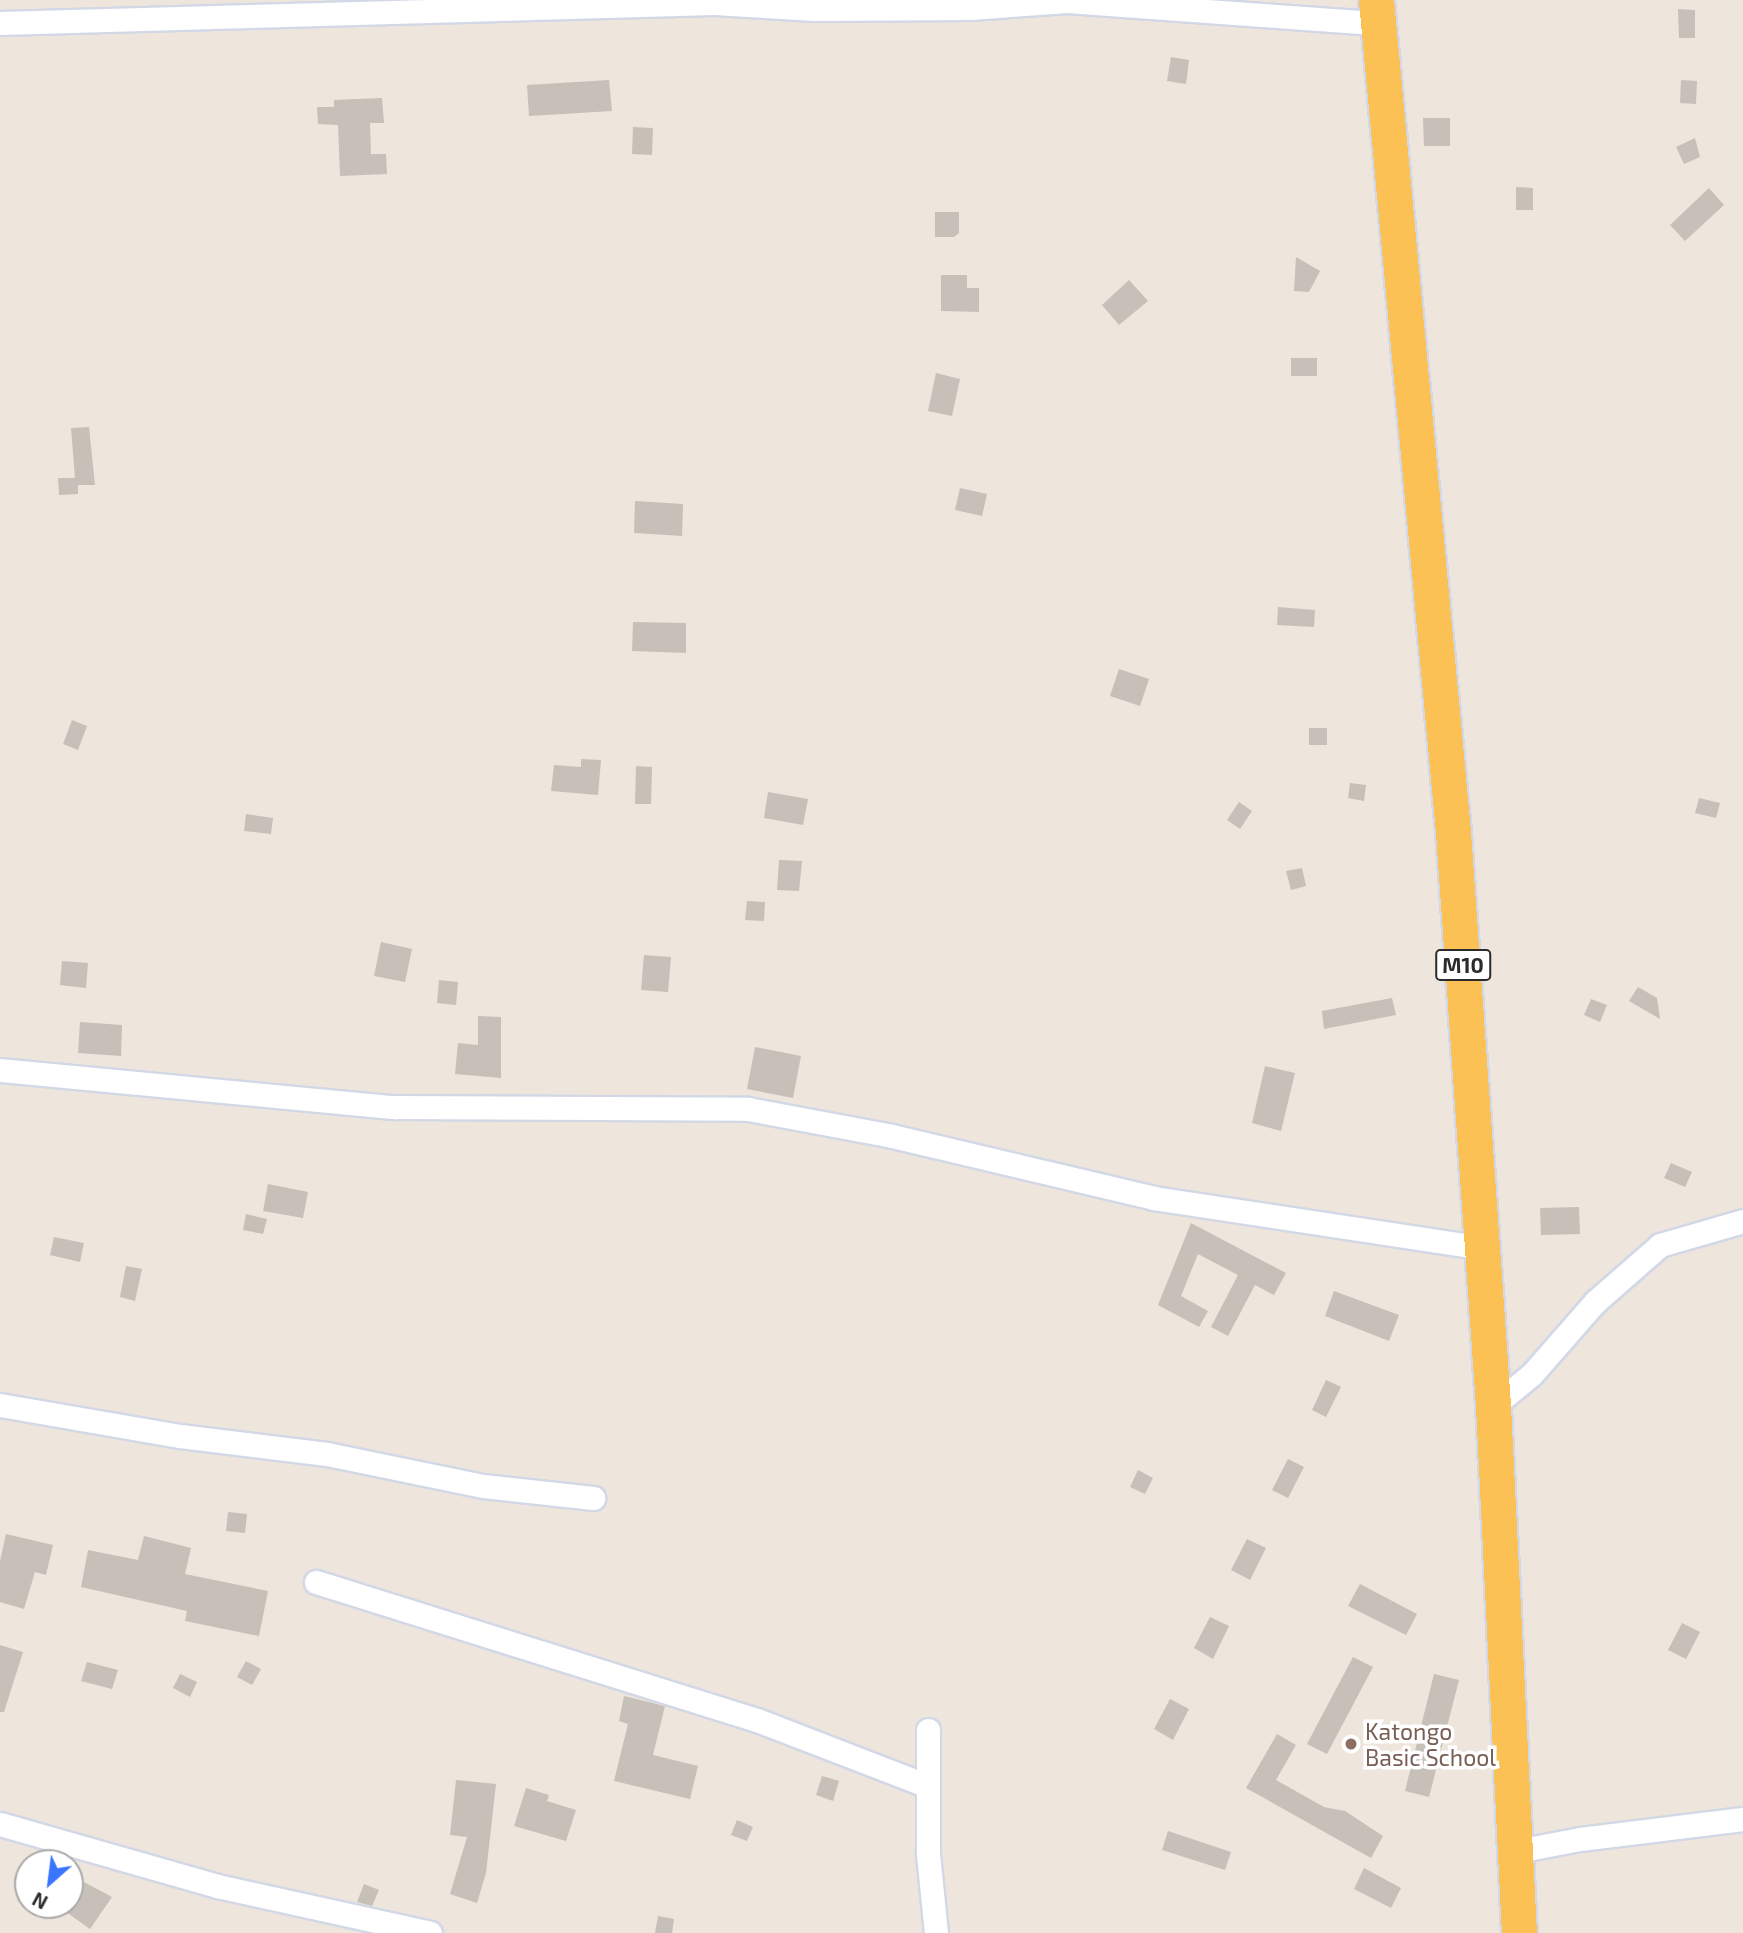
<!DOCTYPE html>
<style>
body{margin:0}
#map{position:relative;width:1743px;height:1933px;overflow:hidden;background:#eee5dd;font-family:"Exo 2",sans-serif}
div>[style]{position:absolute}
.building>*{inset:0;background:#c6c0b8}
.roads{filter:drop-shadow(2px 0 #d2d8e5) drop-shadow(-2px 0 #d2d8e5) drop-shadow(0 2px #d2d8e5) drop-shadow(0 -2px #d2d8e5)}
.minor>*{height:23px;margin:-11.5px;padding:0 11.5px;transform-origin:11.5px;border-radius:11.5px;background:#fff}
.primary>*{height:35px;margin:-17.5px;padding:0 17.5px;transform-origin:17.5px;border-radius:17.5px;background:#fcc154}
.dots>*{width:19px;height:19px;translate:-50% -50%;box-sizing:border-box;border:4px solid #fff;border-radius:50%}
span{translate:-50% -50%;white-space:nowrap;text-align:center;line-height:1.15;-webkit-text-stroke:7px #fff;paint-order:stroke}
.shield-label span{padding:2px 5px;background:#fff;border:2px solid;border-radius:5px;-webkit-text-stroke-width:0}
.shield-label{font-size:21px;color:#2b2b2b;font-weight:700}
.education-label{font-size:23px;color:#785e54}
.left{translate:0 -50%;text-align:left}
.north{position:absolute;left:14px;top:1849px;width:70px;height:70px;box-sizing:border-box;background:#fff;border:2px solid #aaa;border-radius:50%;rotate:208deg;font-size:19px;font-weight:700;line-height:28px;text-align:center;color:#2b2b2b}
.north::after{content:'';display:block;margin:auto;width:24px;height:32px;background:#3975ff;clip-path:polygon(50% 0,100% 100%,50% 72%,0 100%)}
</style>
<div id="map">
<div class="building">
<div style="clip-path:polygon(1678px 9px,1695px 10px,1695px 38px,1679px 38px)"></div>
<div style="clip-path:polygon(1171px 57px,1189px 60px,1186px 84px,1167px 81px)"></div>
<div style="clip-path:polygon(609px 80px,612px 111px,529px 116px,527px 85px)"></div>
<div style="clip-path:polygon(1681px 80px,1697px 81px,1696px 104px,1680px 103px)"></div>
<div style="clip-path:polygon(382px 98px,384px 123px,370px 123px,371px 154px,386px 154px,387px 174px,340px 176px,338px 125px,318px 124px,317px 107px,334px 107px,334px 100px)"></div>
<div style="clip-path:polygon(1423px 118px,1450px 118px,1450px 146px,1424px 146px)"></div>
<div style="clip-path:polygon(633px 127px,653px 128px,652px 155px,632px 154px)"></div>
<div style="clip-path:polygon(1695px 138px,1700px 157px,1684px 164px,1676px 147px)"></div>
<div style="clip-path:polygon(1516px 187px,1533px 188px,1533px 210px,1516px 210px)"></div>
<div style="clip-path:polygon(1709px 188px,1724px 205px,1685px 241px,1670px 225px)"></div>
<div style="clip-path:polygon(935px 212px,959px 212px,959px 233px,954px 237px,935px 237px)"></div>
<div style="clip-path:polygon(1296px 257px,1320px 271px,1309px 292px,1294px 291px)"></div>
<div style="clip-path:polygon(941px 275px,967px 275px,967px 288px,979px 288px,979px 312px,941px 311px)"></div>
<div style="clip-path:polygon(1129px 280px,1148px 301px,1119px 325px,1102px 305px)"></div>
<div style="clip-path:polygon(1291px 358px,1317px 358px,1317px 376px,1291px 376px)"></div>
<div style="clip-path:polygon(936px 373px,960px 379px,952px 416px,928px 411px)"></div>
<div style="clip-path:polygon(89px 427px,95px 485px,78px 485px,78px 494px,59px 495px,58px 478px,75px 478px,71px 428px)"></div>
<div style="clip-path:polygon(960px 488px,987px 494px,982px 516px,955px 510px)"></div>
<div style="clip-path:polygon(635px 501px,683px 504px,682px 536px,634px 533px)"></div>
<div style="clip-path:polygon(1278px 607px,1315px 610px,1314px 627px,1277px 625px)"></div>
<div style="clip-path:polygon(633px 622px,686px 623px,686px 653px,632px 651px)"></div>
<div style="clip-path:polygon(1119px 669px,1149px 679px,1140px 706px,1110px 696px)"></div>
<div style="clip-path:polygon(72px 720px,87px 726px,78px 750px,63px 744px)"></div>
<div style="clip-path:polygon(1309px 728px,1327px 728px,1327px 745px,1309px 745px)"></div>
<div style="clip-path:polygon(581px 759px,601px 760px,598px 795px,551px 791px,554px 765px,581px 767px)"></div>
<div style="clip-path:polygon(636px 766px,652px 767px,651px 804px,635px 804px)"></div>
<div style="clip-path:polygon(1350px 783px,1366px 785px,1364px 801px,1348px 798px)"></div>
<div style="clip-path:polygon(768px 792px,808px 799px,803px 825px,764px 818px)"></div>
<div style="clip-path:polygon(1699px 798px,1720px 803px,1716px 818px,1695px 813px)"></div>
<div style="clip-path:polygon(1239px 802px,1252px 811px,1240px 829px,1227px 820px)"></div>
<div style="clip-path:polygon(246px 814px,273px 818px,271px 834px,244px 831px)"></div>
<div style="clip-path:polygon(779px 860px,802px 861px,799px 891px,777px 890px)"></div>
<div style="clip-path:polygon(1302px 868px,1306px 886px,1291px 890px,1286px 871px)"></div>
<div style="clip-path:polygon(747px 901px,765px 902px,764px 921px,745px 920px)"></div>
<div style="clip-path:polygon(381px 942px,412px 949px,405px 982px,374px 976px)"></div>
<div style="clip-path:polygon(644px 955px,671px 957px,668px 992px,641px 990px)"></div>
<div style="clip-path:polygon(62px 961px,88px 963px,86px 988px,60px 985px)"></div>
<div style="clip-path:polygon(439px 980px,458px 982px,456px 1005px,437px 1003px)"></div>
<div style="clip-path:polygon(1638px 987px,1657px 998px,1660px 1019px,1629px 1001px)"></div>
<div style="clip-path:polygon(1392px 998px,1396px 1015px,1324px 1029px,1322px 1011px)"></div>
<div style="clip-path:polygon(1591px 999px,1607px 1005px,1600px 1022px,1584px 1015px)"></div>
<div style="clip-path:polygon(478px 1016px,501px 1017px,501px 1078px,455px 1074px,458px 1043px,478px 1045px)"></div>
<div style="clip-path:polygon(80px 1022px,122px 1025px,121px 1056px,78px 1053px)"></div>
<div style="clip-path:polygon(755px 1047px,801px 1056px,793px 1098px,747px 1089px)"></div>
<div style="clip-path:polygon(1265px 1066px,1295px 1073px,1281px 1131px,1252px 1123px)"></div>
<div style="clip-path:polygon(1671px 1163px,1692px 1172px,1685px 1187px,1664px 1178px)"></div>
<div style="clip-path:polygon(268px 1184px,308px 1192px,303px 1218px,263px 1211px)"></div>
<div style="clip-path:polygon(1579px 1207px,1580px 1234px,1541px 1235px,1540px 1208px)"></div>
<div style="clip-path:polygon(246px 1214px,267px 1219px,263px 1234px,243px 1230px)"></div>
<div style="clip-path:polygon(1191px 1223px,1286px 1273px,1274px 1295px,1255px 1285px,1228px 1336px,1211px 1327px,1238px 1275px,1198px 1254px,1181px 1296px,1208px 1311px,1199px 1327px,1158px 1305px)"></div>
<div style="clip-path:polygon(54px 1237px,84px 1243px,80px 1262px,50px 1255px)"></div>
<div style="clip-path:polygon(126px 1266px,142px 1269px,135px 1301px,120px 1297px)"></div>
<div style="clip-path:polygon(1334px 1291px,1399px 1315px,1389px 1341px,1325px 1316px)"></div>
<div style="clip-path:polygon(1326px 1380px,1341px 1387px,1326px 1417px,1312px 1410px)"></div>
<div style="clip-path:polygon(1288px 1459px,1304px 1467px,1288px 1498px,1272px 1490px)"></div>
<div style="clip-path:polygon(1138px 1470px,1153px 1478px,1145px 1494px,1130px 1487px)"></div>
<div style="clip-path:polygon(228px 1512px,247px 1514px,245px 1533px,226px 1531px)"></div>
<div style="clip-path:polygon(6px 1534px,53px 1545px,46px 1575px,35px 1572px,24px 1609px,0 1602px,0 1561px)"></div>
<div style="clip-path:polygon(144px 1536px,191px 1548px,185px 1574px,268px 1591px,259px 1636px,185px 1621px,187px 1611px,81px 1587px,88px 1550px,138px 1560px)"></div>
<div style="clip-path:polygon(1247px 1539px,1266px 1548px,1250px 1580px,1231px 1570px)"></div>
<div style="clip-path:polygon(1360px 1584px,1417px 1614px,1406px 1635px,1348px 1606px)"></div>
<div style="clip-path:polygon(1210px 1617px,1229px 1626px,1213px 1659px,1194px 1648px)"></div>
<div style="clip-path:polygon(1682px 1623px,1700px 1632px,1686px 1659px,1668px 1650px)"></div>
<div style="clip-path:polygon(0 1645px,23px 1652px,4px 1712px,0 1712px)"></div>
<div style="clip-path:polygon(1353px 1657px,1373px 1667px,1327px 1754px,1307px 1744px)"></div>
<div style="clip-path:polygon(246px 1661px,261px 1669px,252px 1685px,237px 1677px)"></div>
<div style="clip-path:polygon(87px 1662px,118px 1670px,112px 1689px,81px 1681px)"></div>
<div style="clip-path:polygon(180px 1674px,197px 1682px,190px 1697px,173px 1688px)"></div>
<div style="clip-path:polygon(1434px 1674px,1459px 1680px,1429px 1797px,1405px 1791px)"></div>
<div style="clip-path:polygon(624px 1696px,665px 1706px,653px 1755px,698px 1766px,690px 1799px,614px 1781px,628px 1724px,619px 1721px)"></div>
<div style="clip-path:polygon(1170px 1699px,1189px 1709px,1173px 1740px,1154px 1729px)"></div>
<div style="clip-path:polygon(1277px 1734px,1296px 1745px,1276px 1780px,1324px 1807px,1345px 1811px,1383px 1836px,1371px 1858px,1246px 1788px)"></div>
<div style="clip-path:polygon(822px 1776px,839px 1781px,833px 1801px,816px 1795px)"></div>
<div style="clip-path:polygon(456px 1780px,496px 1784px,486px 1873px,477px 1903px,450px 1894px,467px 1837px,450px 1835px)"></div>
<div style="clip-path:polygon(526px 1788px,549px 1795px,547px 1801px,576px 1810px,566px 1841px,514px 1826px)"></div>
<div style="clip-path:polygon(737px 1820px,753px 1827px,747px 1841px,731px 1835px)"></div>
<div style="clip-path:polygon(1168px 1831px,1231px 1852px,1225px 1870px,1162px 1850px)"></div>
<div style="clip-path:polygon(1364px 1868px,1401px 1888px,1391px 1908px,1354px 1889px)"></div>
<div style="clip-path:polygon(82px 1881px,112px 1897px,90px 1929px,62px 1909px,70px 1905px)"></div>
<div style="clip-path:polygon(364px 1884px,379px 1890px,372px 1906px,357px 1902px)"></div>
<div style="clip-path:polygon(658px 1916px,674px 1919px,672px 1933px,655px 1933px)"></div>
</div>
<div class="roads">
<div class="minor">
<div style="left:0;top:23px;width:715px;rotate:-1.6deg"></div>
<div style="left:715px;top:3px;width:99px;rotate:3.5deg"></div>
<div style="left:814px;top:9px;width:156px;rotate:-0.4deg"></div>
<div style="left:970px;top:8px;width:97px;rotate:-4.1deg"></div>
<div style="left:1067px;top:1px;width:311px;rotate:4.1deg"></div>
<div style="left:0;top:1070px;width:396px;rotate:5.4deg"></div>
<div style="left:394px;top:1107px;width:354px;rotate:0.3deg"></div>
<div style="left:748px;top:1109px;width:147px;rotate:10.6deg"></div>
<div style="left:892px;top:1136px;width:269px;rotate:13.3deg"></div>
<div style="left:1154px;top:1198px;width:333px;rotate:8.6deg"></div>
<div style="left:0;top:1405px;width:183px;rotate:9.8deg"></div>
<div style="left:180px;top:1436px;width:148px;rotate:7deg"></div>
<div style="left:327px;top:1454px;width:159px;rotate:11.6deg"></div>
<div style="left:483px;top:1486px;width:111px;rotate:6.2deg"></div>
<div style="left:1493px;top:1406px;width:50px;rotate:-39.4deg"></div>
<div style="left:1532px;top:1374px;width:96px;rotate:-48.8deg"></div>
<div style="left:1595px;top:1302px;width:86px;rotate:-41.2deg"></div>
<div style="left:1660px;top:1245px;width:86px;rotate:-16.1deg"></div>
<div style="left:316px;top:1582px;width:462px;rotate:17.4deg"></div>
<div style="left:757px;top:1720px;width:183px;rotate:21.1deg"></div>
<div style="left:928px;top:1730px;width:124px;rotate:90deg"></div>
<div style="left:928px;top:1854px;width:79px;rotate:84.2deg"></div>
<div style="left:0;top:1824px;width:226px;rotate:15.9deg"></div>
<div style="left:217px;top:1886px;width:218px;rotate:12.4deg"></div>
<div style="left:1517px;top:1851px;width:64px;rotate:-10.8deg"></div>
<div style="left:1580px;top:1839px;width:164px;rotate:-7deg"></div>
</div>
<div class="primary">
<div style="left:1376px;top:0;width:836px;rotate:84.71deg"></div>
<div style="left:1453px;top:832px;width:575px;rotate:86.01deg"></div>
<div style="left:1493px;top:1406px;width:528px;rotate:87.18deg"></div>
</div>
</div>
<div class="dots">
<div style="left:1351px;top:1744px;background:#8d6e63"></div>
</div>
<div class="shield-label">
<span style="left:1463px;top:965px">M10</span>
</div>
<div class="education-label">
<span class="left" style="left:1365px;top:1744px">Katongo<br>Basic School</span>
</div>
<div class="north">N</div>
</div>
